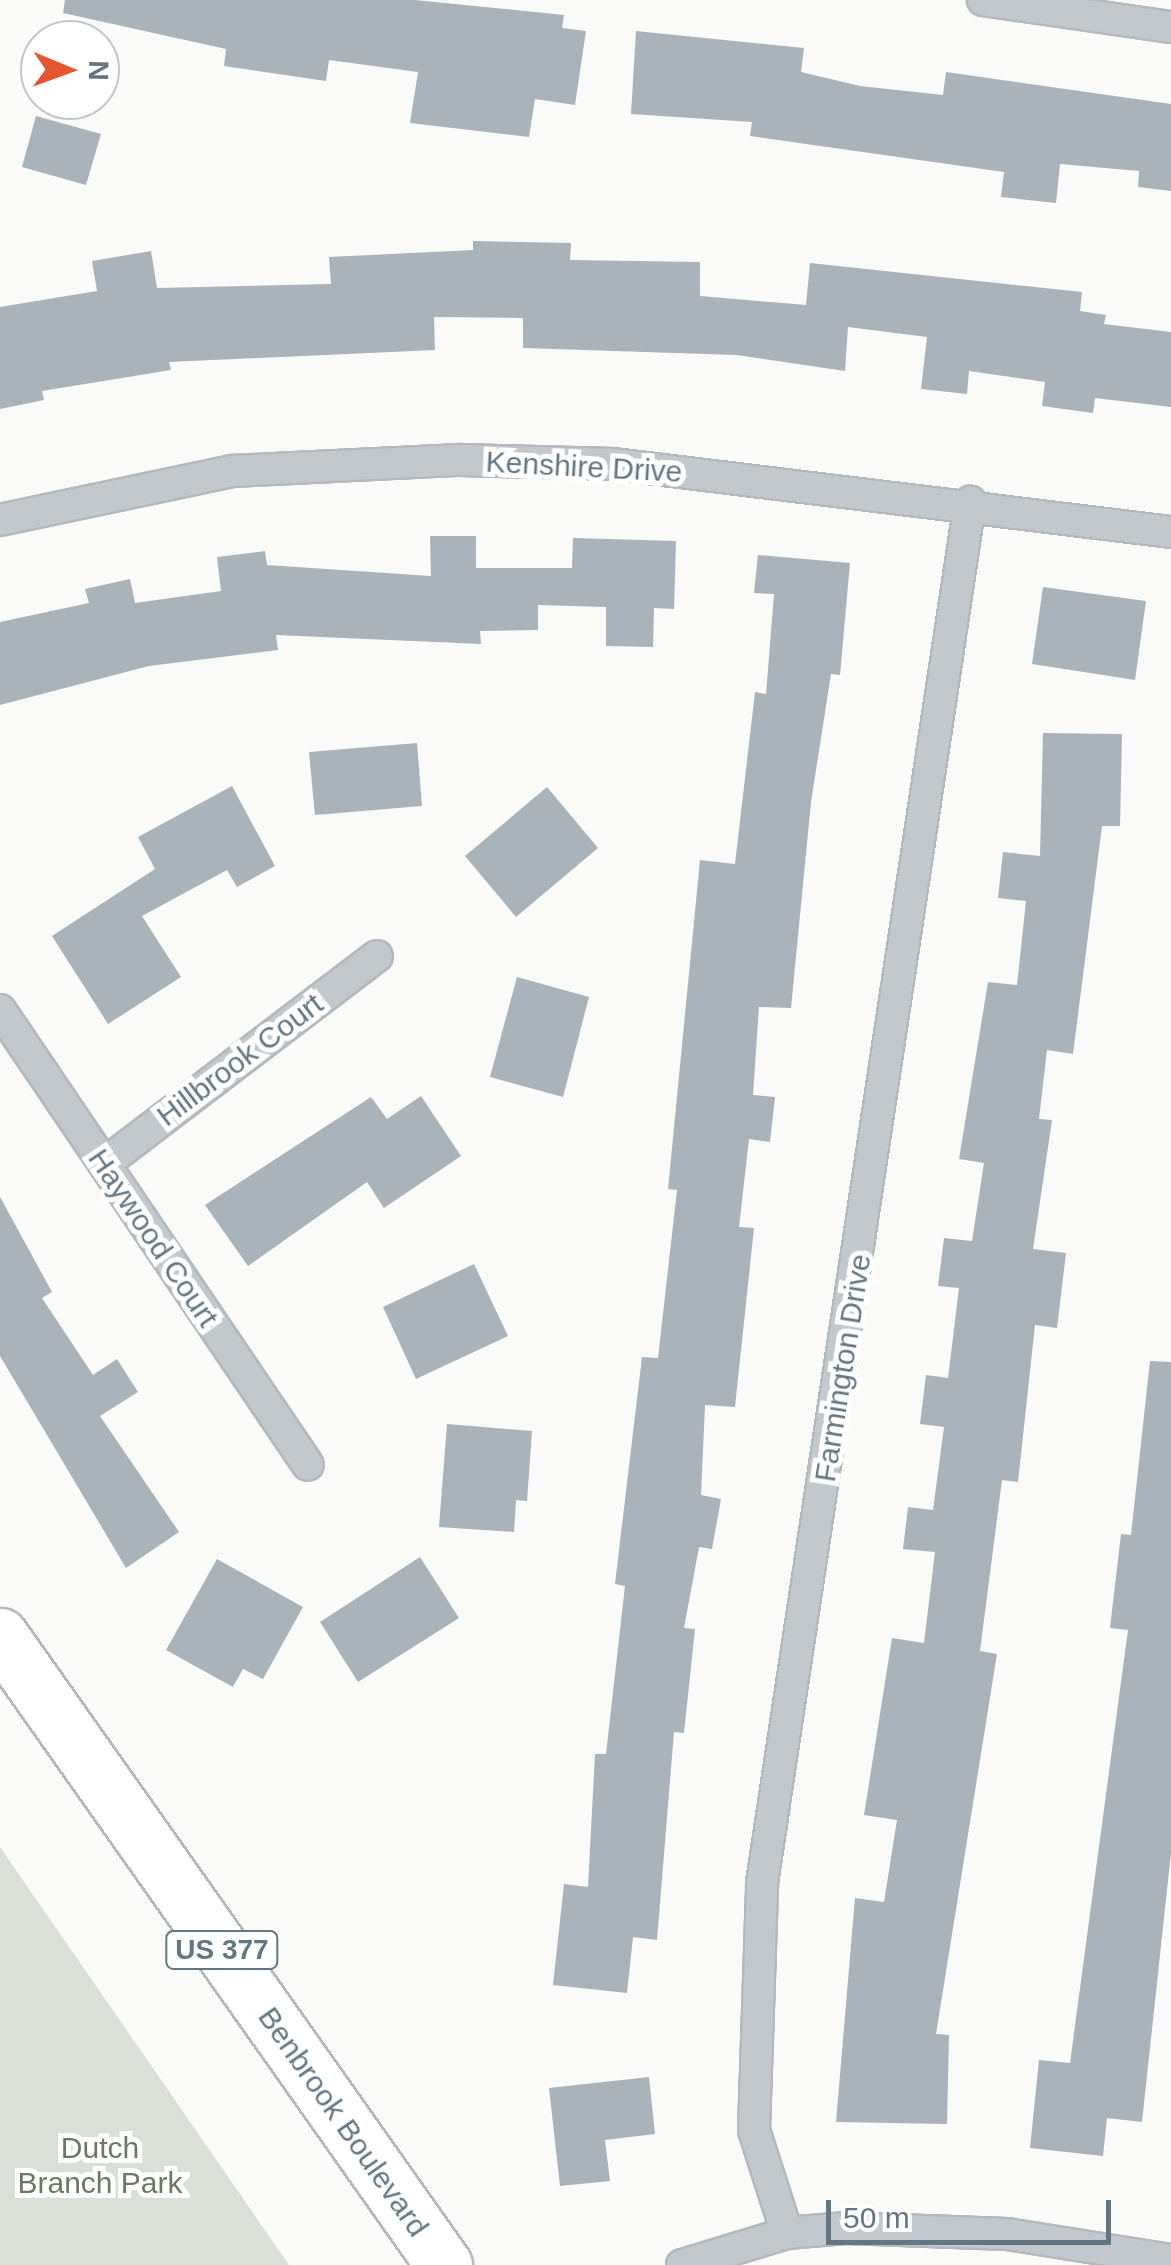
<!DOCTYPE html>
<style>
body{margin:0}
#map{position:relative;width:1171px;height:2265px;overflow:hidden;background:#fafaf8;font-family:Helvetica,sans-serif}
div>[style]{position:absolute}
.green>*{inset:0;background:#dadfd7}
.building>*{inset:0;background:#aab3b9}
.roads{filter:drop-shadow(2px 0 #b4b9bd) drop-shadow(-2px 0 #b4b9bd) drop-shadow(0 2px #b4b9bd) drop-shadow(0 -2px #b4b9bd)}
.street>*{height:30px;margin:-15px;padding:0 15px;transform-origin:15px;border-radius:15px;background:#c3c8cc}
.highway>*{height:55px;margin:-27.5px;padding:0 27.5px;transform-origin:27.5px;border-radius:27.5px;background:#fff}
span{translate:-50% -50%;white-space:nowrap;text-align:center;line-height:1.15;-webkit-text-stroke:10px #fff;paint-order:stroke}
.shield-label span{padding:2px 8px;background:#fff;border:2px solid;border-radius:8px;-webkit-text-stroke-width:0}
.shield-label{font-size:28px;color:#657683;font-weight:700}
.street-label{font-size:30px;color:#657683}
.park-label{font-size:30px;color:#687a64}
.north{position:absolute;left:20px;top:20px;width:100px;height:100px;box-sizing:border-box;background:#fff;border:2px solid #c1c8cd;border-radius:50%;rotate:91deg;font-size:28px;font-weight:700;line-height:40px;text-align:center;color:#657683}
.north::after{content:'';display:block;margin:auto;width:35px;height:45px;background:#e4572e;clip-path:polygon(50% 0,100% 100%,50% 72%,0 100%)}
.scale{position:absolute;left:826px;top:2200px;width:285px;height:45px;box-sizing:border-box;border:5px solid #657683;border-top:0;padding-left:12px;font-size:30px;line-height:35px;white-space:nowrap;color:#657683;-webkit-text-stroke:8px #fff;paint-order:stroke}
</style>
<div id="map">
<div class="green">
<div style="clip-path:polygon(0 1847px,289px 2265px,0 2265px)"></div>
</div>
<div class="building">
<div style="clip-path:polygon(65px 0,415px 0,564px 15px,562px 28px,586px 31px,575px 105px,535px 99px,529px 137px,410px 123px,418px 72px,329px 60px,326px 81px,224px 66px,226px 49px,63px 13px)"></div>
<div style="clip-path:polygon(636px 31px,804px 48px,801px 72px,860px 86px,943px 95px,946px 72px,1171px 104px,1171px 191px,1138px 187px,1139px 171px,1060px 164px,1056px 203px,1001px 197px,1004px 172px,750px 136px,752px 122px,631px 114px)"></div>
<div style="clip-path:polygon(36px 116px,101px 134px,86px 185px,22px 167px)"></div>
<div style="clip-path:polygon(473px 241px,571px 243px,570px 260px,700px 262px,700px 296px,806px 305px,810px 263px,1082px 292px,1080px 311px,1106px 315px,1104px 324px,1171px 332px,1171px 407px,1095px 398px,1093px 413px,1042px 406px,1045px 382px,969px 371px,967px 394px,921px 389px,927px 337px,848px 327px,845px 371px,736px 355px,523px 348px,523px 318px,434px 317px,435px 350px,169px 362px,171px 370px,42px 391px,44px 400px,0 409px,0 307px,97px 291px,92px 261px,151px 251px,157px 288px,331px 284px,329px 257px,473px 250px)"></div>
<div style="clip-path:polygon(430px 536px,476px 536px,476px 568px,572px 568px,573px 538px,676px 541px,674px 609px,654px 608px,653px 647px,606px 646px,606px 607px,538px 605px,538px 630px,480px 631px,481px 644px,276px 635px,278px 650px,149px 666px,0 705px,0 622px,89px 603px,85px 589px,130px 579px,135px 603px,221px 591px,217px 557px,265px 551px,267px 565px,431px 576px)"></div>
<div style="clip-path:polygon(758px 555px,850px 563px,840px 675px,831px 674px,811px 802px,791px 1008px,759px 1007px,753px 1095px,775px 1097px,770px 1142px,749px 1139px,739px 1227px,754px 1228px,735px 1407px,705px 1405px,701px 1495px,721px 1499px,712px 1549px,699px 1547px,684px 1628px,695px 1629px,684px 1733px,674px 1732px,657px 1940px,633px 1937px,627px 1993px,553px 1985px,564px 1884px,588px 1887px,595px 1754px,606px 1754px,625px 1586px,615px 1584px,642px 1357px,658px 1358px,677px 1190px,668px 1189px,700px 860px,735px 864px,755px 692px,766px 694px,774px 594px,754px 593px)"></div>
<div style="clip-path:polygon(1043px 587px,1146px 601px,1135px 680px,1032px 664px)"></div>
<div style="clip-path:polygon(1043px 733px,1122px 734px,1120px 826px,1102px 826px,1073px 1054px,1047px 1050px,1039px 1119px,1052px 1120px,1033px 1249px,1066px 1253px,1057px 1328px,1035px 1325px,1018px 1482px,1002px 1480px,980px 1651px,997px 1654px,936px 2034px,949px 2035px,947px 2124px,836px 2122px,855px 1898px,884px 1902px,897px 1820px,864px 1815px,892px 1638px,924px 1643px,935px 1552px,903px 1549px,908px 1507px,933px 1510px,944px 1427px,920px 1424px,926px 1375px,948px 1378px,959px 1288px,938px 1286px,944px 1238px,972px 1241px,984px 1163px,959px 1159px,988px 982px,1017px 985px,1026px 901px,998px 898px,1003px 852px,1040px 856px)"></div>
<div style="clip-path:polygon(417px 743px,422px 806px,315px 815px,309px 752px)"></div>
<div style="clip-path:polygon(232px 786px,275px 866px,237px 887px,227px 870px,142px 916px,181px 977px,108px 1024px,52px 936px,155px 869px,138px 837px)"></div>
<div style="clip-path:polygon(547px 787px,598px 848px,516px 917px,465px 856px)"></div>
<div style="clip-path:polygon(517px 977px,589px 997px,563px 1097px,490px 1077px)"></div>
<div style="clip-path:polygon(421px 1096px,461px 1156px,384px 1208px,367px 1182px,248px 1266px,205px 1205px,371px 1097px,387px 1119px)"></div>
<div style="clip-path:polygon(0 1197px,52px 1292px,42px 1298px,93px 1375px,117px 1359px,138px 1392px,100px 1416px,179px 1532px,126px 1568px,0 1356px)"></div>
<div style="clip-path:polygon(474px 1264px,508px 1336px,416px 1379px,383px 1307px)"></div>
<div style="clip-path:polygon(1150px 1361px,1171px 1362px,1171px 1853px,1142px 2122px,1107px 2118px,1103px 2156px,1030px 2148px,1039px 2060px,1070px 2063px,1128px 1630px,1110px 1628px,1121px 1534px,1131px 1535px)"></div>
<div style="clip-path:polygon(447px 1424px,532px 1431px,527px 1501px,516px 1500px,514px 1532px,439px 1527px)"></div>
<div style="clip-path:polygon(420px 1557px,459px 1618px,358px 1682px,320px 1622px)"></div>
<div style="clip-path:polygon(217px 1559px,303px 1607px,263px 1679px,243px 1669px,233px 1687px,166px 1650px)"></div>
<div style="clip-path:polygon(649px 2077px,655px 2134px,605px 2140px,610px 2181px,560px 2186px,549px 2088px)"></div>
</div>
<div class="roads">
<div class="street">
<div style="left:983px;top:0;width:190px;rotate:8.2deg"></div>
<div style="left:0;top:520px;width:237px;rotate:-11.9deg"></div>
<div style="left:232px;top:471px;width:228px;rotate:-2.8deg"></div>
<div style="left:460px;top:460px;width:154px;rotate:1.5deg"></div>
<div style="left:614px;top:464px;width:561px;rotate:6.96deg"></div>
<div style="left:0;top:1010px;width:549px;rotate:55.91deg"></div>
<div style="left:104px;top:1164px;width:343px;rotate:-37.3deg"></div>
<div style="left:787px;top:2233px;width:108px;rotate:-107.8deg"></div>
<div style="left:754px;top:2130px;width:247px;rotate:-88.1deg"></div>
<div style="left:762px;top:1883px;width:1397px;rotate:-81.43deg"></div>
<div style="left:682px;top:2265px;width:110px;rotate:-16.9deg"></div>
<div style="left:787px;top:2233px;width:59px;rotate:-4.8deg"></div>
<div style="left:846px;top:2228px;width:161px;rotate:2.1deg"></div>
<div style="left:1007px;top:2234px;width:166px;rotate:9deg"></div>
</div>
<div class="highway">
<div style="left:0;top:1636px;width:770px;rotate:54.78deg"></div>
</div>
</div>
<div class="shield-label">
<span style="left:222px;top:1950px">US 377</span>
</div>
<div class="street-label">
<span style="left:584px;top:467px;rotate:3deg">Kenshire Drive</span>
<span style="left:240px;top:1060px;rotate:-37deg">Hillbrook Court</span>
<span style="left:153px;top:1238px;rotate:56deg">Haywood Court</span>
<span style="left:843px;top:1368px;rotate:-81deg">Farmington Drive</span>
<span style="left:343px;top:2122px;rotate:55deg">Benbrook Boulevard</span>
</div>
<div class="park-label">
<span style="left:100px;top:2165px">Dutch<br>Branch Park</span>
</div>
<div class="north">N</div>
<div class="scale">50 m</div>
</div>
